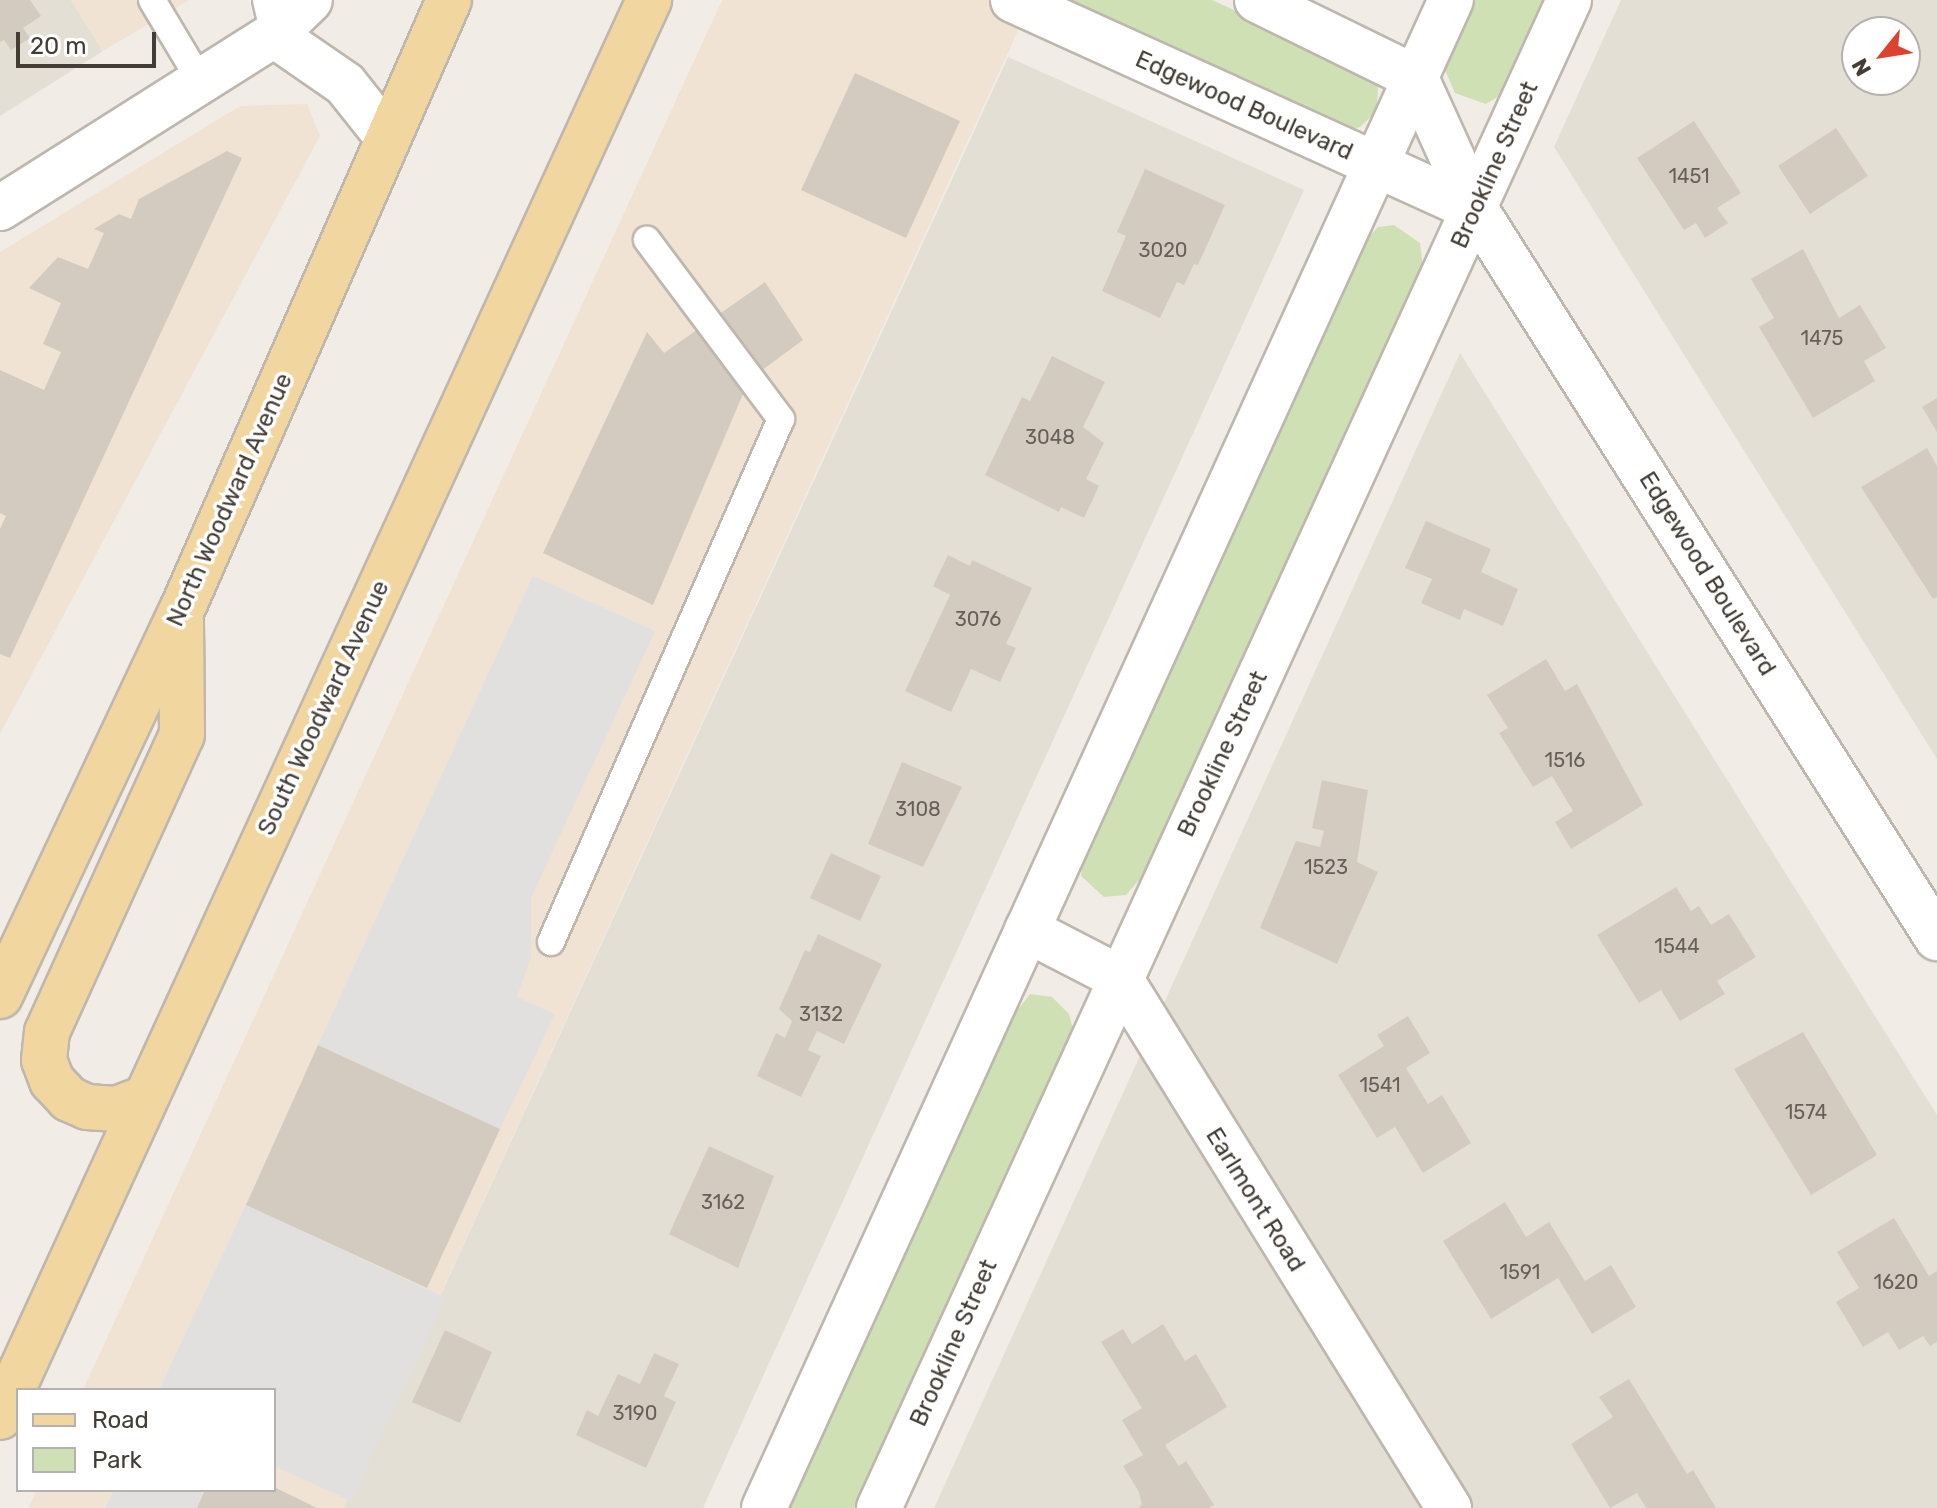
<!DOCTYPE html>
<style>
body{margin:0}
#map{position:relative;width:1937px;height:1508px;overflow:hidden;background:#f1ede6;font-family:Rubik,sans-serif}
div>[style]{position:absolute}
.residential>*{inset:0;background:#e4dfd5}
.commercial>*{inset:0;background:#f0e3d4}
.green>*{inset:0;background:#cee0b4}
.parking>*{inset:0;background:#e2e0de}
.building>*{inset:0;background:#d4cbc0}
.roads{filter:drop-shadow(2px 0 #beb7ad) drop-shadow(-2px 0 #beb7ad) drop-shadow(0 2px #beb7ad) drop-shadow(0 -2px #beb7ad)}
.lane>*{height:26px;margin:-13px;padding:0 13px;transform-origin:13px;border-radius:13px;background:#fff}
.street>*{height:44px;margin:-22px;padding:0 22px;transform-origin:22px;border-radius:22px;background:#fff}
.primary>*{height:44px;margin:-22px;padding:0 22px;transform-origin:22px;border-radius:22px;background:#f2d69f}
span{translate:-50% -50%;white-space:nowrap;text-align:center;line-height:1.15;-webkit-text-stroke:7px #fff;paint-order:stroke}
.number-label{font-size:20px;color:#676058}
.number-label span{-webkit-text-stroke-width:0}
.street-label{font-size:24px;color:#433d36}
.legend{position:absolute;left:16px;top:1388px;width:260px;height:104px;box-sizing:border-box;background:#fff;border:2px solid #b4b1af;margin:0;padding:10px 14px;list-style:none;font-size:24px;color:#433d36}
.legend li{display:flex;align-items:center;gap:16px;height:40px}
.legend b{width:40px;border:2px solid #b4b1af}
.north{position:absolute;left:1841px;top:16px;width:80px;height:80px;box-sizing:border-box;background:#fff;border:2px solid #b4b1af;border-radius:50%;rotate:240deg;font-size:22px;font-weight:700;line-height:32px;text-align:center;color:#433d36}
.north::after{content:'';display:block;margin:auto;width:28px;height:36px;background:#df412f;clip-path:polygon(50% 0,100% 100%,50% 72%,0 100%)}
.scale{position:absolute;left:16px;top:32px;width:140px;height:36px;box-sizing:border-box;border:4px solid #433d36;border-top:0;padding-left:10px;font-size:24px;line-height:28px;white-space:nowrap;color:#433d36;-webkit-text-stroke:6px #fff;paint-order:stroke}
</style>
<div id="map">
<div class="residential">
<div style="clip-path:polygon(0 0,71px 0,103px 51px,0 116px)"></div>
<div style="clip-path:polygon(evenodd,1621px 0,1937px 0,1937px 759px,1554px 147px,1621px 0,1857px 32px,1905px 32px,1905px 80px,1857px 80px,1857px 32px)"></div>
<div style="clip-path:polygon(1008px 57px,1304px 190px,703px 1508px,343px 1508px)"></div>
<div style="clip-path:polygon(1460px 353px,1937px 1115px,1937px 1508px,934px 1508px)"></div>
</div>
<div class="commercial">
<div style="clip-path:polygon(71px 0,189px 0,103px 51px)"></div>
<div style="clip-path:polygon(722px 0,1032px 0,343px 1508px,28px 1508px,37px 1490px,274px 1490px,274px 1390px,83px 1390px)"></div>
<div style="clip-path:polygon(307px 104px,320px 136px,0 734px,0 252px,240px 106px)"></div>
</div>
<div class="green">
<div style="clip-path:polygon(1063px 0,1212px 0,1368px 71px,1378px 84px,1377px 111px,1360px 127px,1348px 130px)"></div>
<div style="clip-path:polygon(1474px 0,1546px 0,1504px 93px,1486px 104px,1455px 93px,1445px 70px)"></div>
<div style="clip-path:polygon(1394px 225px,1420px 243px,1423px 268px,1141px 878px,1126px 895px,1104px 897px,1081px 876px,1083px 853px,1363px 243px,1378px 227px)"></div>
<div style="clip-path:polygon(1030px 994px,1052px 997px,1069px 1014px,1073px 1029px,854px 1508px,786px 1508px,1013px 1016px)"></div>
</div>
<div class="parking">
<div style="clip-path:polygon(533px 576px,655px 631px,531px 898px,531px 957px,517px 997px,555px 1014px,500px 1129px,318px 1045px)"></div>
<div style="clip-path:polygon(246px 1205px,446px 1298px,351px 1501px,274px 1466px,274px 1390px,159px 1390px)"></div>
<div style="clip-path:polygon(114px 1490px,205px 1490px,197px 1508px,105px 1508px)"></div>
</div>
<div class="building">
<div style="clip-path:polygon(0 0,30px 0,41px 16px,23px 28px,30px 38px,11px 50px,4px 40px,0 42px)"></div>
<div style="clip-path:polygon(855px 73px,960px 121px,906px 238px,801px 190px)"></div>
<div style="clip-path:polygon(1694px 121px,1741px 193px,1717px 208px,1728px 223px,1705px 238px,1696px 223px,1684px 230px,1637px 158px)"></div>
<div style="clip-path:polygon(1836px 128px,1868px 176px,1810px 214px,1778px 166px)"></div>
<div style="clip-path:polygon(227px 151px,242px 158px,10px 658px,0 654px,0 529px,6px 516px,0 513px,0 370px,44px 390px,61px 352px,43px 344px,61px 303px,29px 288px,58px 257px,88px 269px,104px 233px,94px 229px,119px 214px,131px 219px,139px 199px)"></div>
<div style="clip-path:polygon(1145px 169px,1225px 205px,1198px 265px,1194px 264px,1184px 285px,1177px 282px,1160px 318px,1102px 291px,1126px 236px,1117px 232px)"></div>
<div style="clip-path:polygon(1803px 249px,1839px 318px,1860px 305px,1886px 348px,1864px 361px,1875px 381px,1813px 418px,1759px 327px,1774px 318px,1751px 279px)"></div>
<div style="clip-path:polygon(765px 282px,803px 340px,749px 380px,653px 605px,543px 553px,647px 332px,664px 353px)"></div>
<div style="clip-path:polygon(1052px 356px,1105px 382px,1083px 427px,1104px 443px,1086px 479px,1099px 486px,1084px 518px,1061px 507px,1059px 512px,985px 475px,1022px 397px,1030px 401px)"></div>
<div style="clip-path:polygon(1937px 398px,1937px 432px,1922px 407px)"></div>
<div style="clip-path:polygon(1927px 448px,1937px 466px,1937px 597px,1933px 599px,1861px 487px)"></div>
<div style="clip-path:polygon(1426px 521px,1491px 549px,1481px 572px,1518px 589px,1503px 626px,1464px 609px,1460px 620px,1421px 603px,1432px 579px,1405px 568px)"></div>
<div style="clip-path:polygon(948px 555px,970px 566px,972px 560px,1032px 588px,1006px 644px,1016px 648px,1000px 682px,971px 669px,951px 712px,905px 691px,950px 595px,933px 586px)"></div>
<div style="clip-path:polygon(1546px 659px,1565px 691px,1577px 684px,1643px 805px,1571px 849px,1555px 822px,1573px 811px,1552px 776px,1533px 787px,1499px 733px,1508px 728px,1487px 695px)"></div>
<div style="clip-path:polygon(902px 762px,962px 787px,923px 867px,868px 844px)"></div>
<div style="clip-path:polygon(1322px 780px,1368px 790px,1357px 862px,1378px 872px,1337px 964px,1260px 928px,1296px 841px,1320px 847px,1324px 831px,1312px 828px)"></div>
<div style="clip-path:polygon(831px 853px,881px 876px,860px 921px,810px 898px)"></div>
<div style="clip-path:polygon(1676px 887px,1691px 911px,1699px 906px,1711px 925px,1729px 914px,1756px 957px,1717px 981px,1725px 994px,1680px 1021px,1661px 990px,1639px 1003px,1597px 935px)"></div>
<div style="clip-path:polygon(818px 934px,882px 964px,844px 1044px,817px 1031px,808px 1050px,821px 1056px,801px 1097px,757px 1076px,776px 1033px,785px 1038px,792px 1021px,779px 1009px,805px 950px,810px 952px)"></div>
<div style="clip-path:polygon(1408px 1016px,1430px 1053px,1406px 1068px,1428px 1104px,1442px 1095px,1471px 1143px,1423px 1173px,1395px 1127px,1377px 1138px,1338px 1075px,1384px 1046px,1377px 1035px)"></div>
<div style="clip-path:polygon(1803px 1032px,1877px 1155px,1811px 1195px,1734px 1069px)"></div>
<div style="clip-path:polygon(318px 1045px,500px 1129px,427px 1288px,246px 1205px)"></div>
<div style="clip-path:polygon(709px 1146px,774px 1176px,738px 1268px,669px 1234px)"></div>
<div style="clip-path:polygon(1505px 1202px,1526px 1237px,1549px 1222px,1585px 1281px,1611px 1265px,1636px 1307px,1592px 1334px,1558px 1278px,1491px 1319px,1443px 1241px)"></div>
<div style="clip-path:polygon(1894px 1218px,1929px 1276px,1937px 1271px,1937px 1342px,1930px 1346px,1923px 1336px,1899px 1350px,1888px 1332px,1863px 1347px,1836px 1302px,1859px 1288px,1837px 1252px)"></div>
<div style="clip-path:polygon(1163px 1324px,1185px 1361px,1196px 1354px,1227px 1407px,1165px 1445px,1179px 1466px,1186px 1461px,1214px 1505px,1209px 1508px,1138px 1508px,1142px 1505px,1139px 1492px,1123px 1466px,1143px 1455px,1122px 1420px,1142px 1408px,1101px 1342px,1123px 1329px,1132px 1344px)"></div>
<div style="clip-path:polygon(445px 1330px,492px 1352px,460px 1423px,412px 1402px)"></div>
<div style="clip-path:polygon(654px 1353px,679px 1364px,664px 1396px,676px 1402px,646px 1468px,576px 1435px,587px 1410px,598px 1416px,618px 1374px,640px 1384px)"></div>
<div style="clip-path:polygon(1629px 1379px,1687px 1474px,1693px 1470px,1716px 1508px,1646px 1508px,1637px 1493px,1610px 1508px,1571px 1444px,1613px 1417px,1599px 1397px)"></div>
<div style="clip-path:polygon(274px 1487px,317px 1508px,197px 1508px,205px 1490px)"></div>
</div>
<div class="roads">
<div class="lane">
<div style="left:152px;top:0;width:96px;rotate:59.1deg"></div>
<div style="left:266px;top:0;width:36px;rotate:77deg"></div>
<div style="left:551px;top:942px;width:571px;rotate:-66.26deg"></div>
<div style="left:781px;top:419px;width:224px;rotate:-126.8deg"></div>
</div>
<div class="street">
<div style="left:1013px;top:0;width:508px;rotate:24.4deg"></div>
<div style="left:1257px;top:0;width:177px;rotate:26.1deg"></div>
<div style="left:1416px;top:78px;width:145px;rotate:65.6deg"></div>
<div style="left:1476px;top:210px;width:862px;rotate:57.66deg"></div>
<div style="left:274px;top:35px;width:86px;rotate:34.6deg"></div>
<div style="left:345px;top:84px;width:69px;rotate:51.5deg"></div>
<div style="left:0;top:208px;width:324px;rotate:-32.3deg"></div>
<div style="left:274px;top:35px;width:50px;rotate:-44.2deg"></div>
<div style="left:1027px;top:930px;width:105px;rotate:27.3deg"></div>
<div style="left:1120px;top:978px;width:624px;rotate:58.17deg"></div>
<div style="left:764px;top:1508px;width:1657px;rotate:-65.51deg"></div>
<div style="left:879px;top:1508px;width:1658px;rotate:-65.41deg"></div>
</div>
<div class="primary">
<div style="left:0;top:996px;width:425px;rotate:-64.8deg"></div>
<div style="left:181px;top:612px;width:668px;rotate:-66.35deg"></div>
<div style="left:145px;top:1098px;width:31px;rotate:159deg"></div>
<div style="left:116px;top:1109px;width:29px;rotate:-176deg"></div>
<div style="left:87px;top:1107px;width:20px;rotate:-156deg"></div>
<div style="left:69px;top:1099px;width:25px;rotate:-133deg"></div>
<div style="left:52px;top:1081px;width:22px;rotate:-111deg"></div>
<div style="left:44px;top:1060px;width:28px;rotate:-84deg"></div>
<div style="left:47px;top:1032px;width:326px;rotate:-65.6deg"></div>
<div style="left:182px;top:735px;width:113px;rotate:-90.5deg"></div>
<div style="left:0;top:1417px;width:1559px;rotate:-65.39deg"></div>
</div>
</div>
<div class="number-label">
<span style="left:1689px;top:176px">1451</span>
<span style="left:1163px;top:250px">3020</span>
<span style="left:1822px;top:338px">1475</span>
<span style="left:1050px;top:437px">3048</span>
<span style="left:978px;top:619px">3076</span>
<span style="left:1565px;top:760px">1516</span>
<span style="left:918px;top:809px">3108</span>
<span style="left:1326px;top:867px">1523</span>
<span style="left:1677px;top:946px">1544</span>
<span style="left:821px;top:1014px">3132</span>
<span style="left:1380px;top:1085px">1541</span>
<span style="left:1806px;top:1112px">1574</span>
<span style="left:723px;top:1202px">3162</span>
<span style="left:1520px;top:1272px">1591</span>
<span style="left:1896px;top:1282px">1620</span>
<span style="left:635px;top:1413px">3190</span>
</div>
<div class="street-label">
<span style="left:1244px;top:106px;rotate:24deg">Edgewood Boulevard</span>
<span style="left:1495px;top:165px;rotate:-66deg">Brookline Street</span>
<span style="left:230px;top:500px;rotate:-66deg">North Woodward Avenue</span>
<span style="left:1707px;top:574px;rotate:58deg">Edgewood Boulevard</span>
<span style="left:324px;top:708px;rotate:-65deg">South Woodward Avenue</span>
<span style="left:1223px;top:754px;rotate:-65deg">Brookline Street</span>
<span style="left:1255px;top:1200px;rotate:58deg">Earlmont Road</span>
<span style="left:954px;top:1343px;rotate:-66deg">Brookline Street</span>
</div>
<ul class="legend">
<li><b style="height:10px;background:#f2d69f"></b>Road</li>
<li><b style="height:22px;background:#cee0b4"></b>Park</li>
</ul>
<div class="north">N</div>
<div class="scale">20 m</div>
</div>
